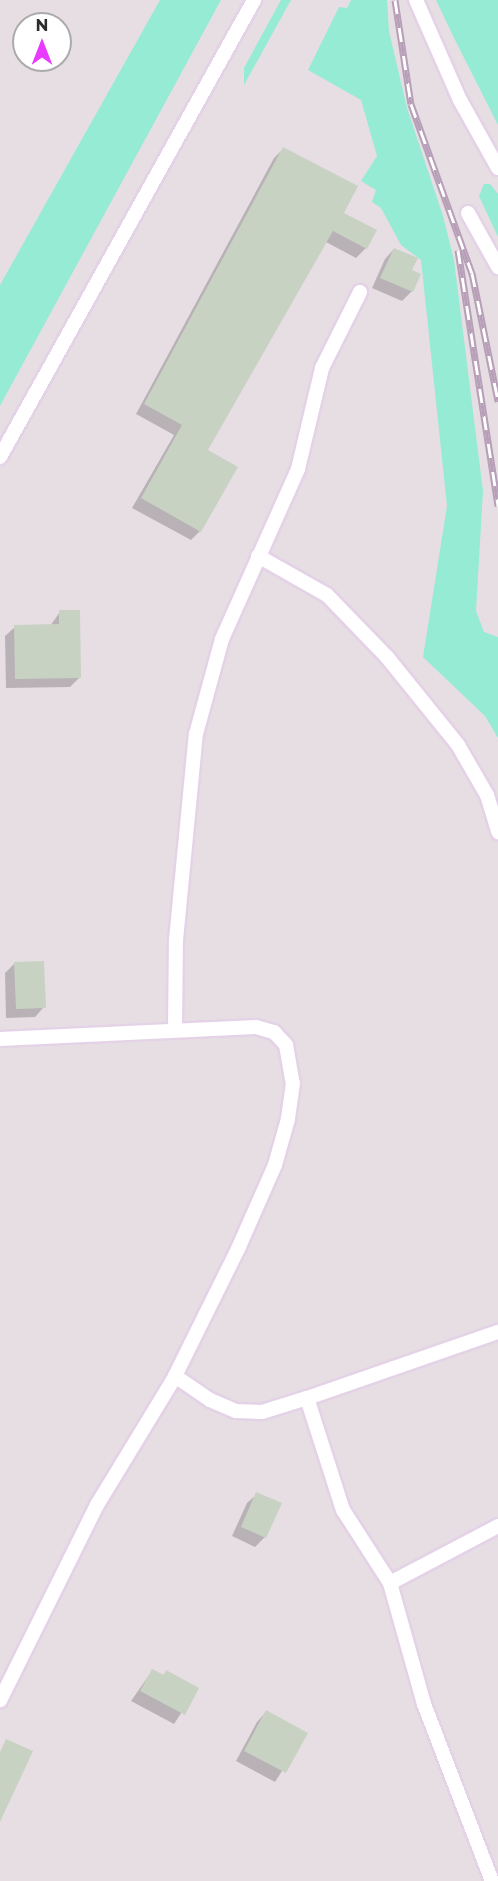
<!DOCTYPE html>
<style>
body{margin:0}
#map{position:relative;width:498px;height:1881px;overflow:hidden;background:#e4efdd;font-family:Montserrat,sans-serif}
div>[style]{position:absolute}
.industrial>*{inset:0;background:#e7dee4}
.green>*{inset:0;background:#95ebd4}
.shadow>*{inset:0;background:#0003}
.building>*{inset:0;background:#c7d2c3}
.roads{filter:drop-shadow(2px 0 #e4d2e6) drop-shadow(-2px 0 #e4d2e6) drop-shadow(0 2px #e4d2e6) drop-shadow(0 -2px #e4d2e6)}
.service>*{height:14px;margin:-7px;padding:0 7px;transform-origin:7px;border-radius:7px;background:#fff}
.rail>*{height:7px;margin-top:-3.5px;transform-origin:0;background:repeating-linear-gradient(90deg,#fff 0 14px,#b79fb8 0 28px);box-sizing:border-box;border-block:2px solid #b79fb8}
span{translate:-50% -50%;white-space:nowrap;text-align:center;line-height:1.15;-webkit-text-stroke:5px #fff;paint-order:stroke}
.north{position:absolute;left:12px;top:12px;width:60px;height:60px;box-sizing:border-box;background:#fff;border:2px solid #ababab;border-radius:50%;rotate:0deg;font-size:16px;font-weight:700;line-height:24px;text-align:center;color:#2c2c2c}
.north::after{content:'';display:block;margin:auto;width:21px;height:27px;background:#e93bff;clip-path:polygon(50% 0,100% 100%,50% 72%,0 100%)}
</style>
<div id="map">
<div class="industrial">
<div style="clip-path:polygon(evenodd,0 0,498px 0,498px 1881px,0 1881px,0 0,24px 24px,60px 24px,60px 60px,24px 60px,24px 24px)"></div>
</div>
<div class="green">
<div style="clip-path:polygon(160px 0,221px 0,0 406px,0 285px)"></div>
<div style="clip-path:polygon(281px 0,291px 0,244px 85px,244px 68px)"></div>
<div style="clip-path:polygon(351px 0,387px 0,389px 31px,407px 108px,443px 216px,454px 260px,483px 491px,476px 611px,484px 632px,498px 637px,498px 738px,485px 716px,423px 657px,447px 506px,421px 260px,401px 245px,381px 208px,372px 202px,376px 190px,361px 181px,377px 156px,361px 100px,308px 70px,339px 7px,347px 8px)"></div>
<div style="clip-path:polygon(436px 0,498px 0,498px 125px,454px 38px)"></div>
<div style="clip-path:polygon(484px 184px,490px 184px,498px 194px,498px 237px,479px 196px)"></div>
</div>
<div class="shadow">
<div style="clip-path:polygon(283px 149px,342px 214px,366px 248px,356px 258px,326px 242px,206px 450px,200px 531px,191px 540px,132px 508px,174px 435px,136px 414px,274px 158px)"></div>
<div style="clip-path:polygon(394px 249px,410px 271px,412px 291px,402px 301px,372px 288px,385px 259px)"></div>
<div style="clip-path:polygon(60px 612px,80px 677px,70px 687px,6px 688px,5px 636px,15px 627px,50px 626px)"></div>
<div style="clip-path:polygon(14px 964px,44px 1007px,35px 1017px,6px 1018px,5px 973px)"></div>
<div style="clip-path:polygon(257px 1494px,265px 1537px,255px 1547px,232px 1536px,247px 1503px)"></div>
<div style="clip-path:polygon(152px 1671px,163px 1676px,166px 1672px,197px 1689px,174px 1724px,131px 1701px)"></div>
<div style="clip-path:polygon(266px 1712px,306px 1733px,275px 1782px,236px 1761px,257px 1722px)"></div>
</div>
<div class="building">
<div style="clip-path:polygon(283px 147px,358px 186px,344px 213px,377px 230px,367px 249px,333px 231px,208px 450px,238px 467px,201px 532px,141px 498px,182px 425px,144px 404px)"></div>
<div style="clip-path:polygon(394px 248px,418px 258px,412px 270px,421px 274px,413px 292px,380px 278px)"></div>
<div style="clip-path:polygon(59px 610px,80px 610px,81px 678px,15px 679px,14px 625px,59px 624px)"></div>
<div style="clip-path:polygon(44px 961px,46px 1008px,16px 1009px,14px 962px)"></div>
<div style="clip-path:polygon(256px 1492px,282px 1503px,266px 1538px,241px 1527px)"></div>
<div style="clip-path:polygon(152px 1669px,164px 1675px,166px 1670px,199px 1688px,185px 1715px,140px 1691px)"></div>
<div style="clip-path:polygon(266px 1710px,308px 1733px,286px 1773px,244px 1751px)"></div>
<div style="clip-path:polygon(6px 1739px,33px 1751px,0 1822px,0 1752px)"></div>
</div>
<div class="roads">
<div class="service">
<div style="left:416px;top:0;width:109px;rotate:66.3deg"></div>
<div style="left:460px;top:100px;width:78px;rotate:60.8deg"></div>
<div style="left:468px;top:213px;width:62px;rotate:60.9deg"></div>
<div style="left:0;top:457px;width:523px;rotate:-60.93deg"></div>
<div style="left:258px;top:556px;width:79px;rotate:29.5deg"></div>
<div style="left:327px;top:595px;width:86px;rotate:45.9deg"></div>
<div style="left:387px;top:657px;width:113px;rotate:51.1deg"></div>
<div style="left:458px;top:745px;width:58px;rotate:59.9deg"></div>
<div style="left:487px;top:795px;width:39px;rotate:73deg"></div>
<div style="left:175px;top:1030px;width:90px;rotate:-89.4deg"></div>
<div style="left:176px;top:940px;width:207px;rotate:-84.5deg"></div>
<div style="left:196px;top:734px;width:98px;rotate:-74.7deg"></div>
<div style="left:222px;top:639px;width:186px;rotate:-65.9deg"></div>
<div style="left:298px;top:469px;width:104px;rotate:-76.6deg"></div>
<div style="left:322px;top:368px;width:85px;rotate:-63.4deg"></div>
<div style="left:0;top:1039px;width:256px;rotate:-2.7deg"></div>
<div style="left:256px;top:1027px;width:19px;rotate:16deg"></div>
<div style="left:274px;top:1032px;width:18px;rotate:47deg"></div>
<div style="left:286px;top:1045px;width:39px;rotate:80deg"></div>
<div style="left:293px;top:1083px;width:36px;rotate:98deg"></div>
<div style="left:288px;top:1119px;width:48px;rotate:105.8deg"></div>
<div style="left:275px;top:1165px;width:92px;rotate:113.8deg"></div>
<div style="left:238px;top:1249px;width:146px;rotate:116.4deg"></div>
<div style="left:173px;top:1380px;width:146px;rotate:121.3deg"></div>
<div style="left:97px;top:1505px;width:218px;rotate:116.4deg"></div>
<div style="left:175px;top:1376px;width:42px;rotate:34.4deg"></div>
<div style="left:210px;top:1400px;width:28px;rotate:23deg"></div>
<div style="left:236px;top:1411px;width:26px;rotate:2deg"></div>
<div style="left:262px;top:1412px;width:47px;rotate:-17.3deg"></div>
<div style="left:307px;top:1398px;width:118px;rotate:72.2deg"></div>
<div style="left:343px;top:1510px;width:87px;rotate:57.2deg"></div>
<div style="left:390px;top:1583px;width:126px;rotate:74.3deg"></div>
<div style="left:424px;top:1704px;width:190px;rotate:69deg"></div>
<div style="left:307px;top:1398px;width:202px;rotate:-19.1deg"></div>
<div style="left:390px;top:1583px;width:122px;rotate:-27.8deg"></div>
</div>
</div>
<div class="rail">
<div style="left:395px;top:0;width:105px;rotate:81.3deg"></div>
<div style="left:411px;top:104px;width:180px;rotate:70.2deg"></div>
<div style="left:472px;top:273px;width:131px;rotate:78.5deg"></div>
<div style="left:458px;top:250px;width:259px;rotate:81.1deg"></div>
</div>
<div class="north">N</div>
</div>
